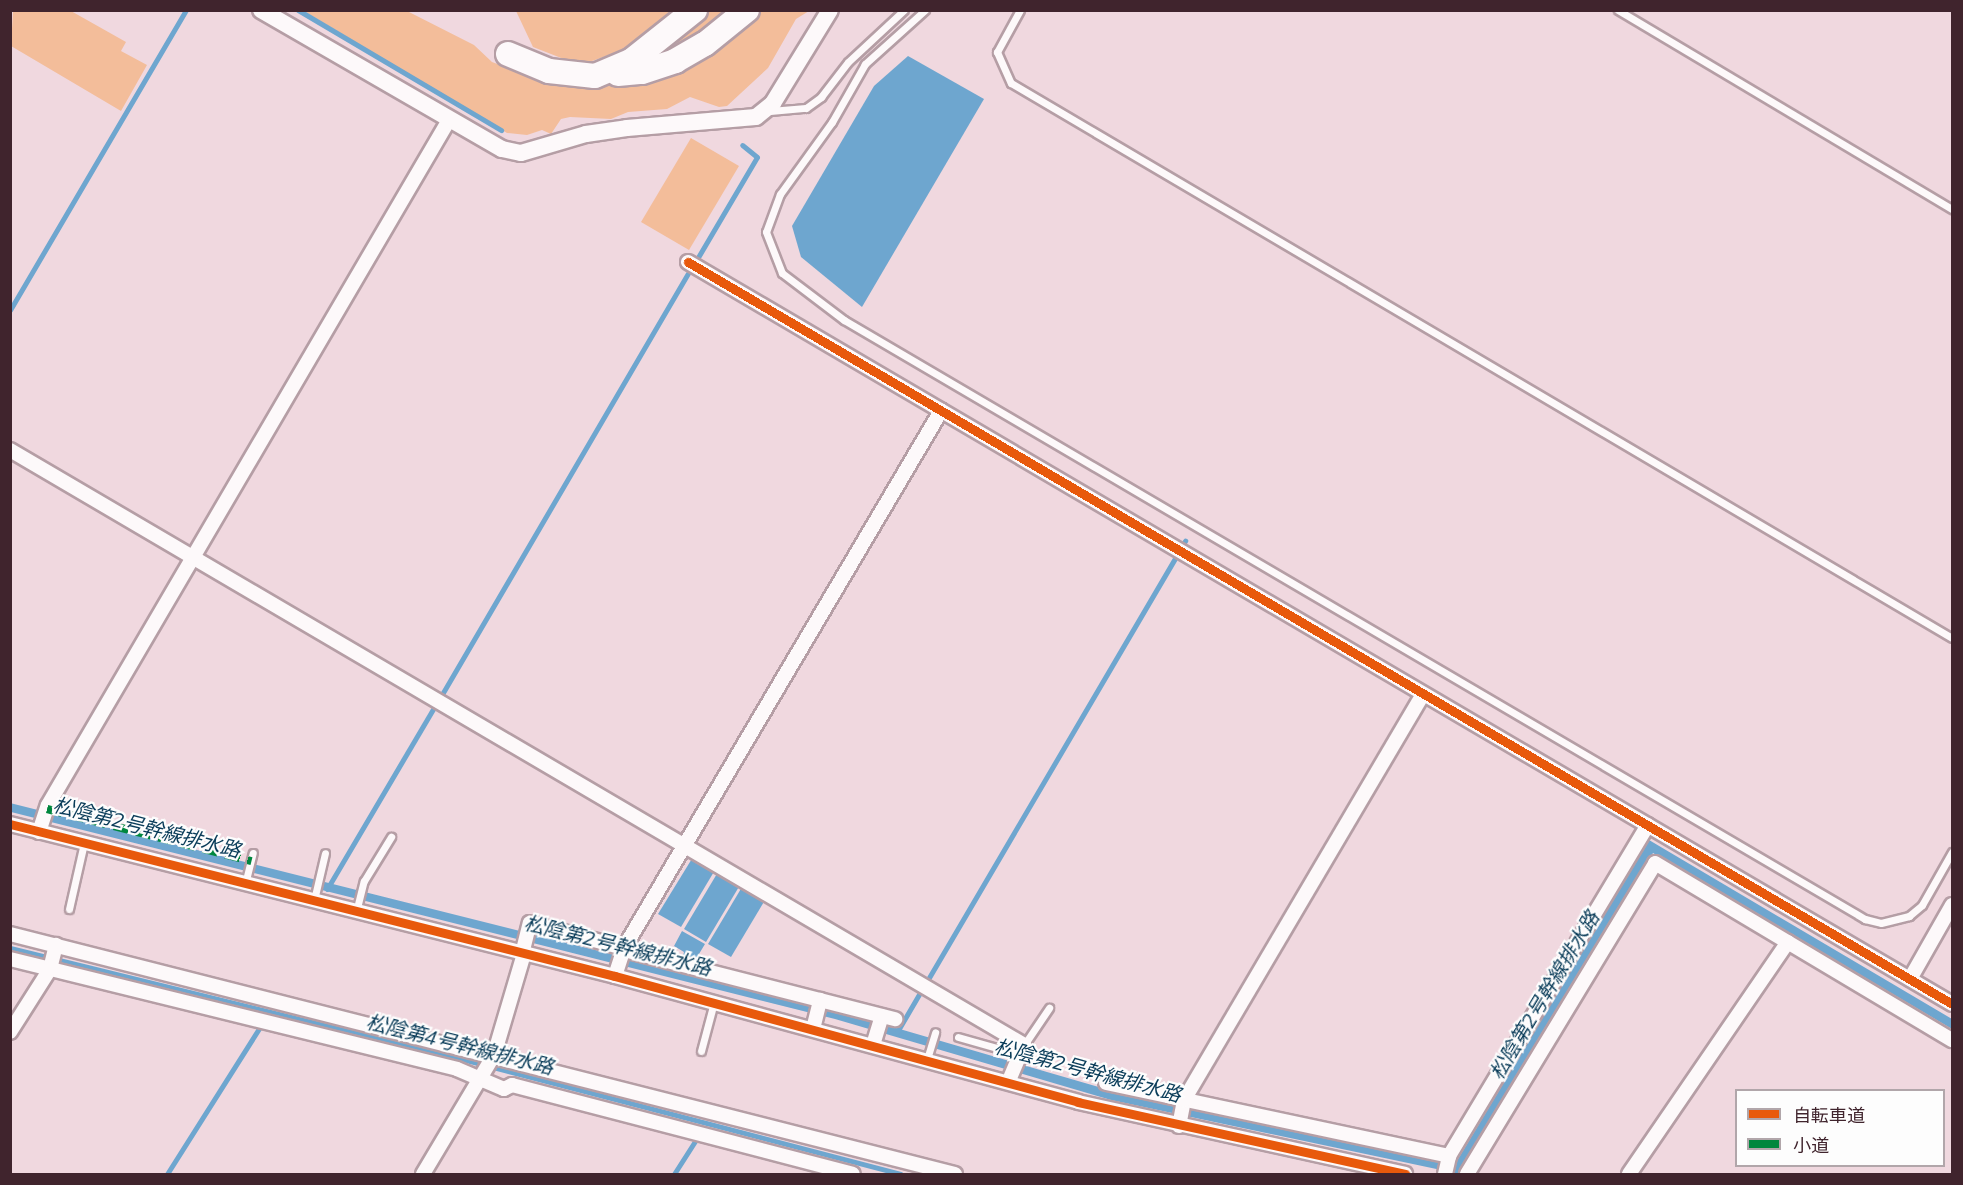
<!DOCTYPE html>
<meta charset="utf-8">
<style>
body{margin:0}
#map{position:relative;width:1963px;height:1185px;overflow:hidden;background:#f0d8df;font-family:Mulish,"Noto Sans JP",sans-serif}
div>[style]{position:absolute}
.green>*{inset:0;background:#f3bd9a}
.water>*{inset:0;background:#6ea6cf}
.stream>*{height:5px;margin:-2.5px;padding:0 2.5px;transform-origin:2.5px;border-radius:2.5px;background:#6ea6cf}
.roads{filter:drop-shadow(2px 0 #b59ea5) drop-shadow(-2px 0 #b59ea5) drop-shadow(0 2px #b59ea5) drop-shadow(0 -2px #b59ea5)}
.service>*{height:7px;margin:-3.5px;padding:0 3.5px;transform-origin:3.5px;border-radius:3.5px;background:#fdf9fa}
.minor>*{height:14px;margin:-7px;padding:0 7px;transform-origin:7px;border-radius:7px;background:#fdf9fa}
.tertiary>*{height:16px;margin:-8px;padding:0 8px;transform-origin:8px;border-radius:8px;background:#fdf9fa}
.motorway>*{height:24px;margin:-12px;padding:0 12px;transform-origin:12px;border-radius:12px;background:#fdf9fa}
.quiet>*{height:8px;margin-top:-4px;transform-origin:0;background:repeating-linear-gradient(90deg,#00873e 0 15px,transparent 0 23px)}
.cycleway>*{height:9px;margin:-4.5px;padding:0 4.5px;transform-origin:4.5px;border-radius:4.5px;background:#e8590c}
span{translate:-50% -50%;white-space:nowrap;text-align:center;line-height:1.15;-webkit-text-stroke:4.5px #fdfdfd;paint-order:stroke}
.water-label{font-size:20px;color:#0a3c59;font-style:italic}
.frame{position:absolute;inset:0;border:12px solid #40242d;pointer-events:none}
.legend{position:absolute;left:1735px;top:1089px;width:210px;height:78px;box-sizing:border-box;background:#fdfdfd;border:2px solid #b1a6aa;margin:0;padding:8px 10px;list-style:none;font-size:18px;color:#40242d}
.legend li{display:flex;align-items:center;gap:12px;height:30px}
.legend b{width:30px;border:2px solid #b1a6aa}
</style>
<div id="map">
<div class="green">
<div style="clip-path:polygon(13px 11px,71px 11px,126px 42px,121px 51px,147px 65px,121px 111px,11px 46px)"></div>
<div style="clip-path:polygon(304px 11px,407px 11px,474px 45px,492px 62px,549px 83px,585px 88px,647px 81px,757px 11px,809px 11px,796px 19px,768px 68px,727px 106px,719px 107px,690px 97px,667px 109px,628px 112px,611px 119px,570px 117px,561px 119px,551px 134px,542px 130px,527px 135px,507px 133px)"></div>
<div style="clip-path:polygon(516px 11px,679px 11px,647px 38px,620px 51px,592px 61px,569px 61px,533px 47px)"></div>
<div style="clip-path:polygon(707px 11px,729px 11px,701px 35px,661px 56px,659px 53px)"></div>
<div style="clip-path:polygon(691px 138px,739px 166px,689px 250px,641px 222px)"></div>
</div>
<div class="water">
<div style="clip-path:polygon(908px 56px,984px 99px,862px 307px,801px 257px,792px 226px,874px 86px)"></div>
<div style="clip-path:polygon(10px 803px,838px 1011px,1109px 1090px,1455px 1164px,1649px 840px,1952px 1019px,1952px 1029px,1653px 853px,1460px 1174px,1111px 1100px,835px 1019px,11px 812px)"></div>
<div style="clip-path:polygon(693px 857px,715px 870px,681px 927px,658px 914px)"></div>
<div style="clip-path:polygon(718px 872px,740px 885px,706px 942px,684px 929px)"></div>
<div style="clip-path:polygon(742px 887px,765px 900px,731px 957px,708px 944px)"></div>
<div style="clip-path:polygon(682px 931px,705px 944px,696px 959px,683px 956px,684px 952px,674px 946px)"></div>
</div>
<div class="stream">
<div style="left:298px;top:10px;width:236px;rotate:30.6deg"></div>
<div style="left:697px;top:259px;width:118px;rotate:-59.5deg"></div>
<div style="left:757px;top:157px;width:19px;rotate:-141deg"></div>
<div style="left:10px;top:310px;width:348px;rotate:-59.6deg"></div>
<div style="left:1183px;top:544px;width:4px;rotate:-56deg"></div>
<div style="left:441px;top:696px;width:489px;rotate:-59.7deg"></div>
<div style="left:327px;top:889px;width:211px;rotate:-59.5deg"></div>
<div style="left:10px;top:948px;width:474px;rotate:13.8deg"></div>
<div style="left:470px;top:1061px;width:445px;rotate:14.7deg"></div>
<div style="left:927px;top:981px;width:490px;rotate:-59.6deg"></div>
<div style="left:897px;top:1032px;width:48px;rotate:-59.7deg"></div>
<div style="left:167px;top:1174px;width:174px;rotate:-57.7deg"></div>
<div style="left:674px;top:1174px;width:43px;rotate:-57.4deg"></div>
</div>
<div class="roads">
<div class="service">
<div style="left:925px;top:10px;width:81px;rotate:138deg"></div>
<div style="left:865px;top:64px;width:67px;rotate:119.6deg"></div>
<div style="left:832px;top:122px;width:89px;rotate:125.8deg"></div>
<div style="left:780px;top:194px;width:40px;rotate:110.2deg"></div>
<div style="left:766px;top:232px;width:44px;rotate:68.7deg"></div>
<div style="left:782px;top:273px;width:78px;rotate:37.2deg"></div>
<div style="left:844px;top:320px;width:1184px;rotate:30.4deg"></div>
<div style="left:1865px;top:919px;width:16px;rotate:14deg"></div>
<div style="left:1881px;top:923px;width:29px;rotate:-14deg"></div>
<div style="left:1909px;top:916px;width:17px;rotate:-40deg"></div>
<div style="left:1922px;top:905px;width:61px;rotate:-60.5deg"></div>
<div style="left:1020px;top:10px;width:48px;rotate:118.7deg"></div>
<div style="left:997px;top:52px;width:34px;rotate:66deg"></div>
<div style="left:1011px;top:83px;width:1092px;rotate:30.53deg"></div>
<div style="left:1618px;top:10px;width:389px;rotate:30.8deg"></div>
<div style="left:770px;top:111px;width:36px;rotate:-5deg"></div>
<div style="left:806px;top:108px;width:19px;rotate:-36deg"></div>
<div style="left:821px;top:97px;width:44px;rotate:-52.4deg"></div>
<div style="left:848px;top:62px;width:76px;rotate:-42.9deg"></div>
<div style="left:245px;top:884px;width:32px;rotate:-76deg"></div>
<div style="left:314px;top:900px;width:48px;rotate:-76.8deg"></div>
<div style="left:69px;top:909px;width:68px;rotate:-77.2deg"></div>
<div style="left:356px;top:912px;width:32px;rotate:-76deg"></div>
<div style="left:364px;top:881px;width:52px;rotate:-58.5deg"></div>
<div style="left:958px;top:1037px;width:62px;rotate:15.8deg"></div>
<div style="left:1024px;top:1045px;width:45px;rotate:-56deg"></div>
<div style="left:701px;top:1051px;width:51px;rotate:-75.1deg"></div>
<div style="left:927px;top:1059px;width:28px;rotate:-73deg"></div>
</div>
<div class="minor">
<div style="left:688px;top:262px;width:1466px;rotate:30.41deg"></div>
<div style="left:10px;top:450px;width:1176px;rotate:30.4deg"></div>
<div style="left:1024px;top:1045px;width:39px;rotate:113deg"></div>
<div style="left:10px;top:824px;width:624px;rotate:14.1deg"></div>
<div style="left:615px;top:976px;width:480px;rotate:15.2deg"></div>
<div style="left:1078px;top:1102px;width:335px;rotate:12.4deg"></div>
<div style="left:39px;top:832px;width:28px;rotate:-72deg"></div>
<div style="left:48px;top:805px;width:794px;rotate:-59.66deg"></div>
<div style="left:10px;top:934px;width:975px;rotate:14.25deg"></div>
<div style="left:624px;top:950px;width:280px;rotate:14.3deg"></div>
<div style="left:522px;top:954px;width:32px;rotate:-76deg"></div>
<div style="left:530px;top:923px;width:97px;rotate:14.9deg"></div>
<div style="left:10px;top:959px;width:460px;rotate:13.8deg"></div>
<div style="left:457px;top:1069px;width:51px;rotate:23.1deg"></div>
<div style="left:504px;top:1089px;width:9px;rotate:-27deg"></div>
<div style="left:512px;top:1085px;width:352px;rotate:14.6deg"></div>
<div style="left:615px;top:976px;width:29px;rotate:-72deg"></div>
<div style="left:624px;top:948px;width:624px;rotate:-59.45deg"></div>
<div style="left:1910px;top:979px;width:85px;rotate:-60.4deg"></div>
<div style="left:813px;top:1029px;width:30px;rotate:-76deg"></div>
<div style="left:10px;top:1032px;width:75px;rotate:-57.6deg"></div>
<div style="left:50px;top:969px;width:25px;rotate:-76deg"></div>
<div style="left:873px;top:1045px;width:30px;rotate:-73deg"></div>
<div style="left:1106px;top:1083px;width:351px;rotate:12deg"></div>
<div style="left:1179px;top:1126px;width:26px;rotate:-79deg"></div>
<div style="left:1184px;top:1100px;width:471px;rotate:-59.5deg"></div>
<div style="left:423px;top:1174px;width:139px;rotate:-59.2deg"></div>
<div style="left:494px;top:1055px;width:105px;rotate:-73.5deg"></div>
<div style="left:1445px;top:1174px;width:18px;rotate:-77deg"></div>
<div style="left:1449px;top:1156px;width:386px;rotate:-59deg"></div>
<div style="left:1467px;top:1174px;width:363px;rotate:-58.8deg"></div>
<div style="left:1655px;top:863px;width:346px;rotate:30.8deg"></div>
<div style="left:1629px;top:1174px;width:281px;rotate:-55.6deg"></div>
</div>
<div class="tertiary">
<div style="left:261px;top:10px;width:278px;rotate:30deg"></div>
<div style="left:502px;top:149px;width:19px;rotate:12deg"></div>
<div style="left:521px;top:153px;width:68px;rotate:-16.3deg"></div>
<div style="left:586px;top:134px;width:41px;rotate:-8.3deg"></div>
<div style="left:627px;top:128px;width:129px;rotate:-4.9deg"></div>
<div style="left:756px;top:117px;width:22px;rotate:-39deg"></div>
<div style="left:773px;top:103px;width:109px;rotate:-58.5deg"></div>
</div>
<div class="motorway">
<div style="left:508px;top:54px;width:44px;rotate:22.5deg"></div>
<div style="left:549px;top:71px;width:46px;rotate:6.2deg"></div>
<div style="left:595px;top:76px;width:39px;rotate:-23deg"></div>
<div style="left:631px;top:61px;width:82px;rotate:-38.6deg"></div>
<div style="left:618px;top:74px;width:24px;rotate:-5deg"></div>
<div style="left:642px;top:72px;width:35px;rotate:-18deg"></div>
<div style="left:675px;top:61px;width:34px;rotate:-30deg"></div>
<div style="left:705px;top:44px;width:54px;rotate:-39deg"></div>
</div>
</div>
<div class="quiet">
<div style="left:47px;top:809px;width:211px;rotate:14.3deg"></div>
</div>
<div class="cycleway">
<div style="left:688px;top:262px;width:1466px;rotate:30.41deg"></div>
<div style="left:10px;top:824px;width:624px;rotate:14.1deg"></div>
<div style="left:615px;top:976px;width:480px;rotate:15.2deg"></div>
<div style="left:1078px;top:1102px;width:335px;rotate:12.4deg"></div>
</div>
<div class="water-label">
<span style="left:147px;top:827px;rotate:14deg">松陰第2号幹線排水路</span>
<span style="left:618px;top:945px;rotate:14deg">松陰第2号幹線排水路</span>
<span style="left:1544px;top:995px;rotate:-59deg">松陰第2号幹線排水路</span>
<span style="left:460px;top:1044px;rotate:14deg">松陰第4号幹線排水路</span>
<span style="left:1088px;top:1070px;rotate:15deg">松陰第2号幹線排水路</span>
</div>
<div class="frame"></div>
<ul class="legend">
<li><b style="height:8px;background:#e8590c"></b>自転車道</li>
<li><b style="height:8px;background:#00873e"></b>小道</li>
</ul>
</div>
